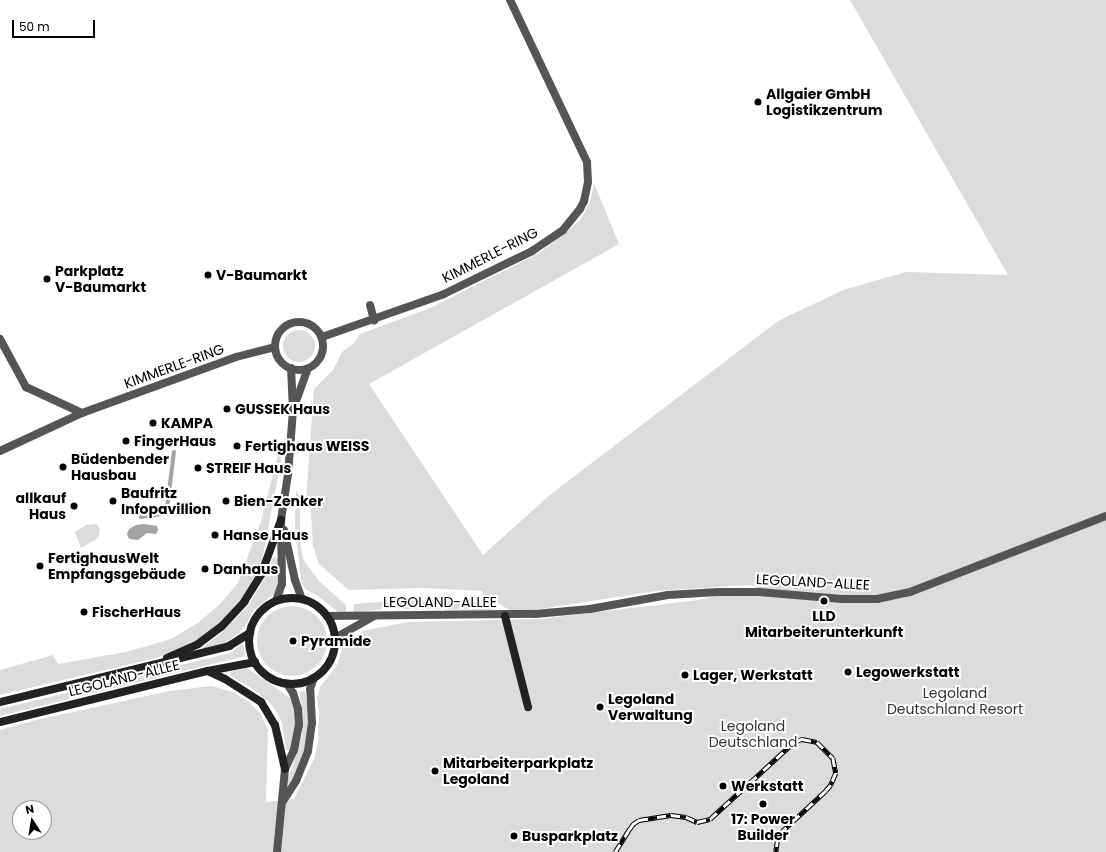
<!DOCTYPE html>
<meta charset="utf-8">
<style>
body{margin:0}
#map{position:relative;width:1106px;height:852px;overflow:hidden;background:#fff;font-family:Poppins,sans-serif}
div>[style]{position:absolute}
.green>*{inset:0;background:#dcdcdc}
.round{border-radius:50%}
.water>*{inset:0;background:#a3a3a3}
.stream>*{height:3.5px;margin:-1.75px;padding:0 1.75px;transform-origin:1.75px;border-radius:1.75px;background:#a3a3a3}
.street>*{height:8px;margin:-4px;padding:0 4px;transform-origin:4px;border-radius:4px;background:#555}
.street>.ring{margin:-4px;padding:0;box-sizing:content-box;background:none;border:8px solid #555;border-radius:50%}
.secondary>*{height:8px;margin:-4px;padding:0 4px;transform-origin:4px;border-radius:4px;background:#222}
.secondary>.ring{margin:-4px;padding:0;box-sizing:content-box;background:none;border:8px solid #222;border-radius:50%}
.rail>*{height:4.5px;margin-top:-2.25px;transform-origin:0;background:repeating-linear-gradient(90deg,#fff 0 9px,#000 0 18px);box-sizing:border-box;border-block:1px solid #000}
.dots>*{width:11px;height:11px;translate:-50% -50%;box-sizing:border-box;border:2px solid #fff;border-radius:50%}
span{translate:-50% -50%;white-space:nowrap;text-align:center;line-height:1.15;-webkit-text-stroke:4px #fff;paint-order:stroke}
.poi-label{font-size:14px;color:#000;font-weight:700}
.left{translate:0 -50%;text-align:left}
.right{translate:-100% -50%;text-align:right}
.street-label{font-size:14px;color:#000}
.park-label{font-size:14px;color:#333}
.north{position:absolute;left:12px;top:800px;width:40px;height:40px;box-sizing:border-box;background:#fff;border:1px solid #999;border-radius:50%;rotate:348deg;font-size:11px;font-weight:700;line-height:16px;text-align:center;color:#000}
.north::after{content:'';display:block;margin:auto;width:14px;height:18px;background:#000;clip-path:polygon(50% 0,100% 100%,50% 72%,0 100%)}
.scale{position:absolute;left:12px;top:20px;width:83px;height:18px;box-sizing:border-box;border:2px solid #000;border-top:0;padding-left:5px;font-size:12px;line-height:14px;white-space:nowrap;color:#000;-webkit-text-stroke:3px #fff;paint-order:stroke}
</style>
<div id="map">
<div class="green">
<div style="clip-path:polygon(evenodd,850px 0,1106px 0,1106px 852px,0 852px,0 730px,36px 720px,170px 691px,211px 686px,233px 692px,249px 702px,260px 713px,268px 729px,266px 802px,294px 799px,314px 759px,318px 742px,319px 713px,317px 698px,320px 687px,337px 665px,345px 640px,352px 634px,356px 645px,362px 631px,408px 622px,540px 619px,698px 600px,758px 587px,748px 585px,656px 591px,540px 609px,509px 610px,492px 599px,484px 598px,482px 591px,424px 588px,349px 590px,319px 564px,313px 546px,310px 497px,306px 499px,314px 389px,333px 370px,342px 352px,354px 343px,360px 334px,430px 308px,539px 253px,567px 232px,581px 219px,590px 202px,594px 183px,619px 244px,369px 384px,483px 555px,551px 494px,778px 321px,843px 290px,906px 272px,1008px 275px,850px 0,20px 808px,44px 808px,44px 832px,20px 832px,20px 808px)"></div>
<div class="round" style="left:283px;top:330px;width:32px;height:32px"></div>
<div style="clip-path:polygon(282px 439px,281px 461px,261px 565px,248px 588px,236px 607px,222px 620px,200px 638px,160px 657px,0 695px,0 670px,53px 655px,58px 664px,126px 652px,171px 639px,199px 622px,220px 604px,238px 583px,261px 521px)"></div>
<div style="clip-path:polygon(296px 491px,300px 496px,300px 539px,303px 559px,319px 581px,346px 605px,346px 613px,338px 612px,318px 596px,305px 589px,301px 581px,295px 526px)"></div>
<div style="clip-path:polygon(97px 524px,100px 530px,98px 538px,81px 548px,75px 532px,86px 525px)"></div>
<div style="clip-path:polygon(273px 557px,277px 558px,279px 561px,279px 580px,275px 593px,253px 611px,247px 623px,240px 632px,223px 644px,204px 651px,203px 647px,221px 633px,248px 606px,266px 576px)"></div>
<div style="clip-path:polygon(441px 600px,491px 605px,493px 610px,383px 609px,353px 613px,354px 604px,391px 601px)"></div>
<div class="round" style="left:257px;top:606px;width:70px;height:70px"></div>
<div style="clip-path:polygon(243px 643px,245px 656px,0 716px,0 709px,230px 653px)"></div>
<div style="clip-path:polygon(247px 668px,289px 697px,293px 704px,295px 728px,291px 750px,286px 750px,282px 723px,276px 711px,269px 702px,250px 687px,230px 676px,230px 672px,233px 671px)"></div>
<div style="clip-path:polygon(305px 691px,309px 716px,307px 743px,290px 784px,287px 783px,288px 779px,302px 735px,302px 707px,299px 692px)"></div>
</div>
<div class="water">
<div style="clip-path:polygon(144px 524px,157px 526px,158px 530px,156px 534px,147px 533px,138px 540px,129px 539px,127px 534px,129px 529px,136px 525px)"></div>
</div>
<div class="stream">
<div style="left:141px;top:517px;width:21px;rotate:-8deg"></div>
<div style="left:162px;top:514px;width:8px;rotate:-50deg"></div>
<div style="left:167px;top:508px;width:56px;rotate:-82.9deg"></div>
</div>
<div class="street">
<div style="left:370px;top:305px;width:16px;rotate:75deg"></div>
<div class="ring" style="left:275px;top:322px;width:40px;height:40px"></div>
<div style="left:322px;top:337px;width:129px;rotate:-19.4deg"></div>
<div style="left:444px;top:294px;width:98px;rotate:-26deg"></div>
<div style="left:532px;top:251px;width:37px;rotate:-34deg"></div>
<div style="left:563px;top:230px;width:27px;rotate:-51deg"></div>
<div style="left:580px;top:209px;width:9px;rotate:-63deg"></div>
<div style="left:584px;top:201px;width:19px;rotate:-78deg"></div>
<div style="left:588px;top:182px;width:20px;rotate:-93deg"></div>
<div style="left:587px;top:162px;width:179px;rotate:-115.4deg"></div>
<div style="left:0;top:339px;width:55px;rotate:61.6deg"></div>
<div style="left:26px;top:387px;width:62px;rotate:24.9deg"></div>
<div style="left:82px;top:413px;width:164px;rotate:-20deg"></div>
<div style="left:236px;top:357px;width:40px;rotate:-14.4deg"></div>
<div style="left:294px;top:407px;width:41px;rotate:-70.3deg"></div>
<div style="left:0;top:451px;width:90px;rotate:-24.9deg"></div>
<div style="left:284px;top:530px;width:51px;rotate:77.6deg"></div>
<div style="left:295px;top:580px;width:20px;rotate:70deg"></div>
<div style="left:276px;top:601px;width:18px;rotate:-71deg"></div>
<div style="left:282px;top:584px;width:64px;rotate:-90.9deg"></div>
<div style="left:281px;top:520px;width:47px;rotate:-81.3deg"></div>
<div style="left:288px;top:474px;width:64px;rotate:-85.5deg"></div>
<div style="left:293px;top:410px;width:42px;rotate:-92.7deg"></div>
<div style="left:327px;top:616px;width:208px;rotate:-0.6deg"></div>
<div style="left:535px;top:614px;width:55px;rotate:-5.2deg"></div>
<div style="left:590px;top:609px;width:79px;rotate:-10.2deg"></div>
<div style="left:668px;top:595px;width:50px;rotate:-3.4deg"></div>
<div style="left:718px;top:592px;width:41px"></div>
<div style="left:759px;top:592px;width:83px;rotate:4.8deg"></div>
<div style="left:842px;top:599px;width:35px"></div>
<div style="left:877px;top:599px;width:34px;rotate:-12deg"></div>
<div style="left:910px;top:592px;width:210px;rotate:-21.2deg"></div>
<div style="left:335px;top:638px;width:45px;rotate:-29.4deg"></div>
<div style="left:283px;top:801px;width:24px;rotate:-57deg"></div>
<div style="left:296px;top:781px;width:32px;rotate:-68deg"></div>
<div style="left:308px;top:751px;width:28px;rotate:-82deg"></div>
<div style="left:312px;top:723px;width:34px;rotate:-93deg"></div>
<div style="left:310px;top:689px;width:12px;rotate:-70deg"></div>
<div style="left:277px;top:852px;width:83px;rotate:-84.5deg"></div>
<div style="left:285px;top:769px;width:21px;rotate:-65deg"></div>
<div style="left:294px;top:750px;width:25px;rotate:-79deg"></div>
<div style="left:299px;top:725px;width:16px;rotate:-94deg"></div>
<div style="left:298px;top:709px;width:17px;rotate:-107deg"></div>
<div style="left:293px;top:693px;width:11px;rotate:-124deg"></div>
</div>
<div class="secondary">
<div class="ring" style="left:249px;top:598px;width:78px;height:78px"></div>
<div style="left:505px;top:616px;width:94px;rotate:75.8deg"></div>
<div style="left:167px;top:658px;width:34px;rotate:-24deg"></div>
<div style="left:198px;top:644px;width:30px;rotate:-37deg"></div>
<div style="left:222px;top:626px;width:33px;rotate:-47deg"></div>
<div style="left:244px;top:602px;width:32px;rotate:-58deg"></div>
<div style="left:261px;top:575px;width:59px;rotate:-70deg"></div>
<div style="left:208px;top:671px;width:19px;rotate:25deg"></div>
<div style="left:225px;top:679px;width:43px;rotate:32.6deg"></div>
<div style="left:261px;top:702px;width:27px;rotate:59deg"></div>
<div style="left:275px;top:725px;width:45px;rotate:77.2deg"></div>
<div style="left:0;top:702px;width:236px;rotate:-13.7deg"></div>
<div style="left:229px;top:646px;width:25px;rotate:-32deg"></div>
<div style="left:0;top:722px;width:214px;rotate:-13.8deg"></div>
<div style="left:208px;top:671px;width:48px;rotate:-10.8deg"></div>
</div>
<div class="rail">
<div style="left:615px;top:852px;width:25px;rotate:-58deg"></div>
<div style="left:628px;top:831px;width:9px;rotate:-54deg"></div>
<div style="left:633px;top:824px;width:7px;rotate:-34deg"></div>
<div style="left:639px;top:820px;width:32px;rotate:-9deg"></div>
<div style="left:671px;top:815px;width:15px;rotate:8deg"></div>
<div style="left:686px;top:817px;width:12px;rotate:24deg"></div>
<div style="left:697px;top:822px;width:13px;rotate:-13deg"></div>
<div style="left:710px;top:819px;width:114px;rotate:-42.5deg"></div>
<div style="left:794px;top:742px;width:9px;rotate:-21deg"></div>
<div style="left:802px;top:739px;width:15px;rotate:11deg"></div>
<div style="left:817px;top:742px;width:23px;rotate:45deg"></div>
<div style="left:833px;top:758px;width:15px;rotate:79deg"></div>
<div style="left:836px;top:773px;width:13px;rotate:113deg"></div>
<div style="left:831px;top:785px;width:8px;rotate:130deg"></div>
<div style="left:826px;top:791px;width:59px;rotate:137.1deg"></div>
<div style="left:783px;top:831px;width:9px;rotate:126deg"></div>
<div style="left:778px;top:838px;width:14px;rotate:98deg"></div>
</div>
<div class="dots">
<div style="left:758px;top:102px;background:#000"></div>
<div style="left:208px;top:275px;background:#000"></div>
<div style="left:47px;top:279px;background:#000"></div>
<div style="left:227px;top:409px;background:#000"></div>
<div style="left:153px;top:423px;background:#000"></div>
<div style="left:126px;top:441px;background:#000"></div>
<div style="left:237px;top:446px;background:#000"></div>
<div style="left:63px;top:467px;background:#000"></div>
<div style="left:198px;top:468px;background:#000"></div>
<div style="left:113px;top:501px;background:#000"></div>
<div style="left:226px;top:501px;background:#000"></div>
<div style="left:74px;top:506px;background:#000"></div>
<div style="left:215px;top:535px;background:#000"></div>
<div style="left:40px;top:566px;background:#000"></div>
<div style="left:205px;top:569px;background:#000"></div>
<div style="left:824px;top:601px;background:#000"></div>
<div style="left:84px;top:612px;background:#000"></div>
<div style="left:293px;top:641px;background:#000"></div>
<div style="left:848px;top:672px;background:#000"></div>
<div style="left:685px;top:675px;background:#000"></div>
<div style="left:600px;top:707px;background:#000"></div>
<div style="left:435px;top:771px;background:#000"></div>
<div style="left:723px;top:786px;background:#000"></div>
<div style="left:763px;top:804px;background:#000"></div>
<div style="left:514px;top:836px;background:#000"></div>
</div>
<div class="poi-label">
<span class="left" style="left:766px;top:102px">Allgaier GmbH<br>Logistikzentrum</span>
<span class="left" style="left:55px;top:279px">Parkplatz<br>V-Baumarkt</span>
<span class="left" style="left:216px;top:275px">V-Baumarkt</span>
<span class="left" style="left:235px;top:409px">GUSSEK Haus</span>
<span class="left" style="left:161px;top:423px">KAMPA</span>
<span class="left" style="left:134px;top:441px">FingerHaus</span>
<span class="left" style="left:245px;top:446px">Fertighaus WEISS</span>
<span class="left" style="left:71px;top:467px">Büdenbender<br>Hausbau</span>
<span class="left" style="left:206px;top:468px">STREIF Haus</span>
<span class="left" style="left:121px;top:501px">Baufritz<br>Infopavillion</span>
<span class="right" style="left:66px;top:506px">allkauf<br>Haus</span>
<span class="left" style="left:234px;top:501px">Bien-Zenker</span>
<span class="left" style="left:223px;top:535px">Hanse Haus</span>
<span class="left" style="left:48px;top:566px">FertighausWelt<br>Empfangsgebäude</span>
<span class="left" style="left:213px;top:569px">Danhaus</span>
<span class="left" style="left:92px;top:612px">FischerHaus</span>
<span style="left:824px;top:624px">LLD<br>Mitarbeiterunterkunft</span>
<span class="left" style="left:301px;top:641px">Pyramide</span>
<span class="left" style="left:856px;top:672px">Legowerkstatt</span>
<span class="left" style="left:693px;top:675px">Lager, Werkstatt</span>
<span class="left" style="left:608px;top:707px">Legoland<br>Verwaltung</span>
<span class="left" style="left:443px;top:771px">Mitarbeiterparkplatz<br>Legoland</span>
<span class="left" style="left:731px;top:786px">Werkstatt</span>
<span style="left:763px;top:827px">17: Power<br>Builder</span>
<span class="left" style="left:522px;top:836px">Busparkplatz</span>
</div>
<div class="street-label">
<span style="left:490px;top:255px;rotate:-27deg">KIMMERLE-RING</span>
<span style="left:174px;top:366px;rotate:-20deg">KIMMERLE-RING</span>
<span style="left:813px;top:582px;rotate:3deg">LEGOLAND-ALLEE</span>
<span style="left:440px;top:602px">LEGOLAND-ALLEE</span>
<span style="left:124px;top:678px;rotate:-14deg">LEGOLAND-ALLEE</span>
</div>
<div class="park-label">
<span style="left:955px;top:701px">Legoland<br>Deutschland Resort</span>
<span style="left:753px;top:734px">Legoland<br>Deutschland</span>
</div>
<div class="north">N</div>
<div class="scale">50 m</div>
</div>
